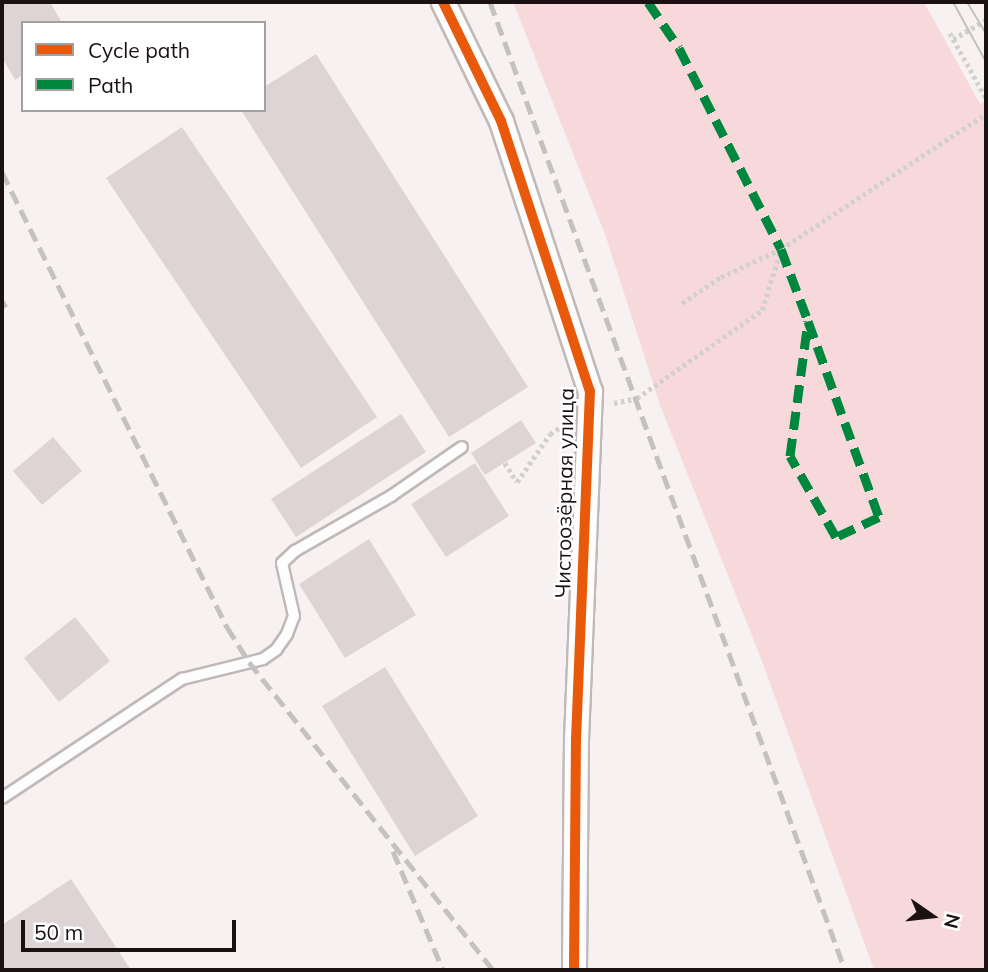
<!DOCTYPE html>
<meta charset="utf-8">
<style>
body{margin:0}
#map{position:relative;width:988px;height:972px;overflow:hidden;background:#f8f1f1;font-family:Mulish,sans-serif}
div>[style]{position:absolute}
.green>*{inset:0;background:#f8d9db}
.building>*{inset:0;background:#ded4d5}
.path>*{height:4.5px;margin-top:-2.25px;transform-origin:0;background:repeating-linear-gradient(90deg,#d2cfcf 0 3.5px,transparent 0 7px)}
.roads{filter:drop-shadow(2px 0 #c1b8b8) drop-shadow(-2px 0 #c1b8b8) drop-shadow(0 2px #c1b8b8) drop-shadow(0 -2px #c1b8b8)}
.service>*{height:10px;margin:-5px;padding:0 5px;transform-origin:5px;border-radius:5px;background:#fefdfd}
.minor>*{height:23px;margin:-11.5px;padding:0 11.5px;transform-origin:11.5px;border-radius:11.5px;background:#fefdfd}
.tram>*{height:2px;margin:-1px;padding:0 1px;transform-origin:1px;border-radius:1px;background:#c4c1c1}
.rail>*{height:5px;margin-top:-2.5px;transform-origin:0;background:repeating-linear-gradient(90deg,#c4c1c1 0 14px,transparent 0 21px)}
.quiet>*{height:9px;margin-top:-4.5px;transform-origin:0;background:repeating-linear-gradient(90deg,#00873e 0 18px,transparent 0 27px)}
.cycleway>*{height:10px;margin:-5px;padding:0 5px;transform-origin:5px;border-radius:5px;background:#e8590c}
span{translate:-50% -50%;white-space:nowrap;text-align:center;line-height:1.15;-webkit-text-stroke:5px #fff;paint-order:stroke}
.street-label{font-size:21px;color:#1b1112}
.frame{position:absolute;inset:0;border:4px solid #1b1112;pointer-events:none}
.legend{position:absolute;left:21px;top:21px;width:245px;height:91px;box-sizing:border-box;background:#fff;border:2px solid #a4a0a0;margin:0;padding:9px 12px;list-style:none;font-size:21px;color:#1b1112}
.legend li{display:flex;align-items:center;gap:14px;height:35px}
.legend b{width:35px;border:2px solid #a4a0a0}
.north{position:absolute;left:897px;top:881px;width:70px;height:70px;-webkit-text-stroke:5px #fff;paint-order:stroke;rotate:104deg;font-size:19px;font-weight:700;line-height:28px;text-align:center;color:#1b1112}
.north::after{content:'';display:block;margin:auto;width:24px;height:32px;background:#1b1112;clip-path:polygon(50% 0,100% 100%,50% 72%,0 100%)}
.scale{position:absolute;left:21px;top:920px;width:215px;height:32px;box-sizing:border-box;border:4px solid #1b1112;border-top:0;padding-left:9px;font-size:21px;line-height:24px;white-space:nowrap;color:#1b1112;-webkit-text-stroke:5px #fff;paint-order:stroke}
</style>
<div id="map">
<div class="green">
<div style="clip-path:polygon(513px 2px,924px 2px,980px 104px,986px 100px,986px 970px,874px 970px,762px 661px,660px 405px,606px 237px)"></div>
</div>
<div class="building">
<div style="clip-path:polygon(2px 2px,50px 2px,62px 23px,23px 23px,23px 75px,15px 80px,2px 57px)"></div>
<div style="clip-path:polygon(316px 54px,528px 387px,449px 437px,241px 110px,264px 110px,264px 87px)"></div>
<div style="clip-path:polygon(182px 127px,377px 417px,301px 468px,106px 178px)"></div>
<div style="clip-path:polygon(401px 414px,426px 452px,296px 537px,271px 499px)"></div>
<div style="clip-path:polygon(521px 420px,536px 443px,485px 475px,471px 453px)"></div>
<div style="clip-path:polygon(53px 437px,82px 471px,42px 505px,13px 471px)"></div>
<div style="clip-path:polygon(475px 463px,509px 516px,446px 557px,411px 504px)"></div>
<div style="clip-path:polygon(369px 539px,416px 615px,345px 658px,299px 584px)"></div>
<div style="clip-path:polygon(75px 617px,110px 661px,59px 702px,24px 658px)"></div>
<div style="clip-path:polygon(385px 667px,478px 816px,415px 856px,322px 706px)"></div>
<div style="clip-path:polygon(71px 879px,131px 970px,2px 970px,2px 925px)"></div>
</div>
<div class="path">
<div style="left:950px;top:33px;width:74px;rotate:61deg"></div>
<div style="left:953px;top:39px;width:38px;rotate:-30deg"></div>
<div style="left:682px;top:303px;width:47px;rotate:-33.7deg"></div>
<div style="left:721px;top:277px;width:66px;rotate:-25deg"></div>
<div style="left:614px;top:403px;width:24px;rotate:-12deg"></div>
<div style="left:637px;top:398px;width:153px;rotate:-35.1deg"></div>
<div style="left:762px;top:310px;width:64px;rotate:-72.7deg"></div>
<div style="left:781px;top:249px;width:245px;rotate:-33.4deg"></div>
<div style="left:505px;top:463px;width:22px;rotate:58deg"></div>
<div style="left:517px;top:482px;width:58px;rotate:-55.5deg"></div>
<div style="left:550px;top:434px;width:14px;rotate:-34deg"></div>
</div>
<div class="roads">
<div class="service">
<div style="left:2px;top:798px;width:216px;rotate:-33.5deg"></div>
<div style="left:182px;top:679px;width:83px;rotate:-13.9deg"></div>
<div style="left:263px;top:659px;width:16px;rotate:-35deg"></div>
<div style="left:276px;top:650px;width:19px;rotate:-55deg"></div>
<div style="left:287px;top:634px;width:19px;rotate:-69deg"></div>
<div style="left:294px;top:616px;width:54px;rotate:-102.8deg"></div>
<div style="left:282px;top:563px;width:18px;rotate:-43deg"></div>
<div style="left:295px;top:551px;width:111px;rotate:-29.8deg"></div>
<div style="left:391px;top:496px;width:86px;rotate:-34.6deg"></div>
</div>
<div class="minor">
<div style="left:443px;top:2px;width:132px;rotate:64deg"></div>
<div style="left:501px;top:121px;width:284px;rotate:71.8deg"></div>
<div style="left:590px;top:391px;width:347px;rotate:92.3deg"></div>
<div style="left:576px;top:738px;width:232px;rotate:90.5deg"></div>
</div>
</div>
<div class="tram">
<div style="left:953px;top:2px;width:68px;rotate:61.2deg"></div>
<div style="left:967px;top:2px;width:37px;rotate:59deg"></div>
</div>
<div class="rail">
<div style="left:490px;top:2px;width:1031px;rotate:69.86deg"></div>
<div style="left:2px;top:172px;width:508px;rotate:63.69deg"></div>
<div style="left:227px;top:627px;width:41px;rotate:57.8deg"></div>
<div style="left:249px;top:662px;width:393px;rotate:51.6deg"></div>
<div style="left:2px;top:301px;width:7px;rotate:56deg"></div>
<div style="left:393px;top:851px;width:129px;rotate:67.2deg"></div>
</div>
<div class="quiet">
<div style="left:648px;top:2px;width:55px;rotate:56deg"></div>
<div style="left:679px;top:48px;width:225px;rotate:63.1deg"></div>
<div style="left:781px;top:249px;width:77px;rotate:69.4deg"></div>
<div style="left:808px;top:321px;width:208px;rotate:70.1deg"></div>
<div style="left:879px;top:517px;width:47px;rotate:155.1deg"></div>
<div style="left:836px;top:537px;width:93px;rotate:-119.6deg"></div>
<div style="left:790px;top:456px;width:136px;rotate:-82.4deg"></div>
</div>
<div class="cycleway">
<div style="left:443px;top:2px;width:132px;rotate:64deg"></div>
<div style="left:501px;top:121px;width:284px;rotate:71.8deg"></div>
<div style="left:590px;top:391px;width:347px;rotate:92.3deg"></div>
<div style="left:576px;top:738px;width:232px;rotate:90.5deg"></div>
</div>
<div class="street-label">
<span style="left:564px;top:493px;rotate:-89deg">Чистоозёрная улица</span>
</div>
<div class="frame"></div>
<ul class="legend">
<li><b style="height:9px;background:#e8590c"></b>Cycle path</li>
<li><b style="height:9px;background:#00873e"></b>Path</li>
</ul>
<div class="north">N</div>
<div class="scale">50 m</div>
</div>
